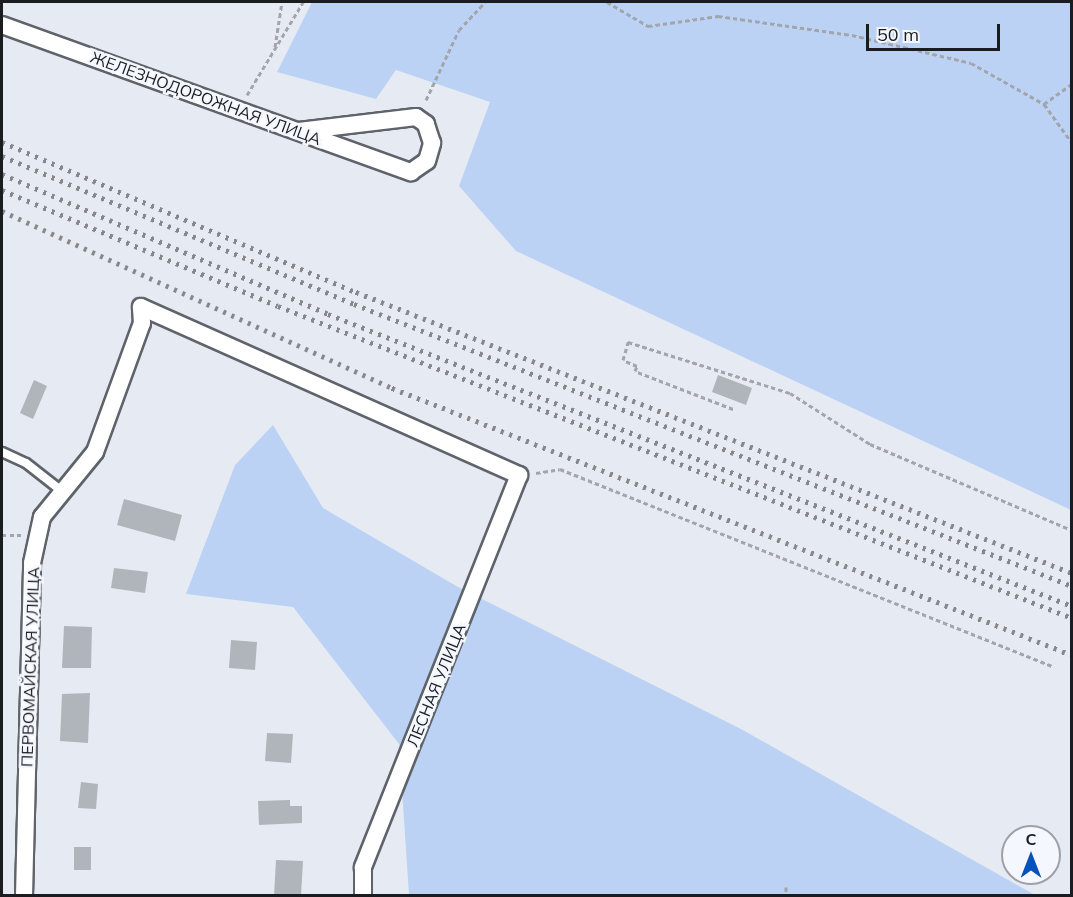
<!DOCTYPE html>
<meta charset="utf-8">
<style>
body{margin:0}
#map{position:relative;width:1073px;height:897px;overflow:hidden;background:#e6ebf3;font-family:Mulish,sans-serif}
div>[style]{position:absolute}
.green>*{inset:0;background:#bcd2f4}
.building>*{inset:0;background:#b0b5bc}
.path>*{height:3px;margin-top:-1.5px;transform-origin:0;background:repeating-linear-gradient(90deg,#a2a5ac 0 4.5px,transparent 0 7.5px)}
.roads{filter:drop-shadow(2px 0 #5f636a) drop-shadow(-2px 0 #5f636a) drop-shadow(0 2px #5f636a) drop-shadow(0 -2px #5f636a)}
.lane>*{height:8px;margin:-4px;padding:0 4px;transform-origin:4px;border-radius:4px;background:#fff}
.street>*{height:16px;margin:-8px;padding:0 8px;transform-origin:8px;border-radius:8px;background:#fff}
.rail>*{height:4.5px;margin-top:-2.25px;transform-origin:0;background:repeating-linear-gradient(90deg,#84878c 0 3px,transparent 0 9px)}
span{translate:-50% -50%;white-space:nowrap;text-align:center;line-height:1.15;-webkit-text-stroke:5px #f4f8fe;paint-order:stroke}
.street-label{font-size:16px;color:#1b1c1f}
.frame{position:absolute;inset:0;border:3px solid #1b1c1f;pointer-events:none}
.north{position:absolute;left:1001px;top:825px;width:60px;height:60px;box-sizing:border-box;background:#f4f8fe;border:2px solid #9da0a5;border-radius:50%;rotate:0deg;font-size:16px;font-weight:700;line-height:24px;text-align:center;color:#1b1c1f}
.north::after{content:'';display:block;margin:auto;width:21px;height:27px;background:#0652bc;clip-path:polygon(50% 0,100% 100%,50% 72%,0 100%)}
.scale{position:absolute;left:866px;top:24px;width:134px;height:27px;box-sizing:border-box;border:3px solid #1b1c1f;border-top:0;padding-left:8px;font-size:18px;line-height:21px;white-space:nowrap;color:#1b1c1f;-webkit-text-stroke:4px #f4f8fe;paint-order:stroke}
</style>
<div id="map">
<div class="green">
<div style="clip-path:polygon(312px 2px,1071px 2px,1071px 510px,516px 251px,459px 186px,490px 102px,396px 70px,376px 99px,277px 72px)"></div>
<div style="clip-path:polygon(273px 425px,323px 508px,458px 587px,741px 729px,1035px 895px,409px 895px,399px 744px,293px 607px,186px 594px,235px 465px)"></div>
</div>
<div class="building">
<div style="clip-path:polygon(718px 375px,752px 388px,746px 405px,712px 392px)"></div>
<div style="clip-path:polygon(34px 380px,47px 386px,33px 419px,20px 413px)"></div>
<div style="clip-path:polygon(124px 499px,182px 515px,175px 541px,117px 525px)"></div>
<div style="clip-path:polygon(114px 568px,148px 572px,145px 593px,111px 588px)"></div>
<div style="clip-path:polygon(64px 626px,92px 627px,91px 668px,62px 668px)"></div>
<div style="clip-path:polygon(231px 640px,257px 642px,255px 670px,229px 668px)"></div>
<div style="clip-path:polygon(90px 693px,88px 743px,60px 741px,62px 694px)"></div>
<div style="clip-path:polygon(267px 733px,293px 734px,291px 763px,265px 761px)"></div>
<div style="clip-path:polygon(81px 782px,98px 784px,96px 809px,78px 808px)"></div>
<div style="clip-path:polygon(290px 800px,290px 806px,302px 806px,302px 823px,259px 825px,258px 801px)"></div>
<div style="clip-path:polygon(74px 847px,91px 847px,91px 870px,74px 870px)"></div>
<div style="clip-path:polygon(276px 860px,303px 861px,301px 896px,274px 896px)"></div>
</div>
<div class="path">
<div style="left:607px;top:2px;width:48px;rotate:30.3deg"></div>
<div style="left:648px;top:26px;width:71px;rotate:-8.1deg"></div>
<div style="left:718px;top:16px;width:135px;rotate:8.1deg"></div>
<div style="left:852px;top:35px;width:122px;rotate:13.2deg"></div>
<div style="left:971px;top:63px;width:84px;rotate:29.3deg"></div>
<div style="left:1044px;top:104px;width:34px;rotate:-36deg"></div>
<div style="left:275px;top:47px;width:46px;rotate:-81.2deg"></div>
<div style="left:247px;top:95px;width:109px;rotate:-58.9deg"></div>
<div style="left:426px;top:100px;width:77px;rotate:-64.8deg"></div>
<div style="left:459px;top:30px;width:38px;rotate:-47deg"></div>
<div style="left:1044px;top:104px;width:48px;rotate:54.3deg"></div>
<div style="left:733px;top:409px;width:105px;rotate:-158.8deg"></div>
<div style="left:635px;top:371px;width:5px;rotate:-68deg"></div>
<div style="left:637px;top:366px;width:15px;rotate:-157deg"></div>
<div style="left:623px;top:360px;width:19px;rotate:-74deg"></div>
<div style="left:628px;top:342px;width:170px;rotate:17.5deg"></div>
<div style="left:790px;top:393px;width:95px;rotate:32.5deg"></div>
<div style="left:870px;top:444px;width:220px;rotate:23.1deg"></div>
<div style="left:536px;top:473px;width:24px;rotate:-9deg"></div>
<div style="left:560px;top:469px;width:530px;rotate:21.82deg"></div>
<div style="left:2px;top:535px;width:19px"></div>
<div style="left:786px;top:887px;width:9px;rotate:90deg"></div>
</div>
<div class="roads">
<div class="lane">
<div style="left:2px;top:452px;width:26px;rotate:25deg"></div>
<div style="left:26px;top:463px;width:47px;rotate:38.1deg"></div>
</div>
<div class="street">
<div style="left:2px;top:25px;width:435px;rotate:19.8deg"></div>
<div style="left:411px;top:172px;width:19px;rotate:-35deg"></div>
<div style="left:427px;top:161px;width:19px;rotate:-74deg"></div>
<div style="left:432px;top:143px;width:20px;rotate:-108deg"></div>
<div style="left:426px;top:124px;width:12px;rotate:-145deg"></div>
<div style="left:416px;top:117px;width:118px;rotate:173.2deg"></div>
<div style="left:24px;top:896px;width:333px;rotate:-88.6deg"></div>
<div style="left:32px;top:563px;width:47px;rotate:-77.7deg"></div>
<div style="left:42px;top:517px;width:84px;rotate:-50.8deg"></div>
<div style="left:95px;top:452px;width:137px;rotate:-70deg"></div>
<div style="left:142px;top:323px;width:16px;rotate:-94deg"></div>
<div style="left:141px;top:307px;width:414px;rotate:24deg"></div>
<div style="left:519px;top:475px;width:423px;rotate:111.7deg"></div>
<div style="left:363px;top:868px;width:28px;rotate:90deg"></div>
</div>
</div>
<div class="rail">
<div style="left:2px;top:142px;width:384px;rotate:23deg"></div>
<div style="left:356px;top:292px;width:769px;rotate:21.43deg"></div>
<div style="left:2px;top:156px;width:382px;rotate:22.8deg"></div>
<div style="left:354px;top:304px;width:771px;rotate:21.44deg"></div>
<div style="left:2px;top:174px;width:355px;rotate:23.2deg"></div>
<div style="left:328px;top:314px;width:799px;rotate:21.43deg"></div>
<div style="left:2px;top:190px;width:299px;rotate:22.8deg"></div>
<div style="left:278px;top:306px;width:853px;rotate:21.45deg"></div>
<div style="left:2px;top:211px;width:428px;rotate:24.4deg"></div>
<div style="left:392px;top:388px;width:731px;rotate:21.44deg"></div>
</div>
<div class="street-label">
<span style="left:206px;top:98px;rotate:20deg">ЖЕЛЕЗНОДОРОЖНАЯ УЛИЦА</span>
<span style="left:30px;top:667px;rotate:-88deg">ПЕРВОМАЙСКАЯ УЛИЦА</span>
<span style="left:436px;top:685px;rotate:-68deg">ЛЕСНАЯ УЛИЦА</span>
</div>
<div class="frame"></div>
<div class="north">С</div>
<div class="scale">50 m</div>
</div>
